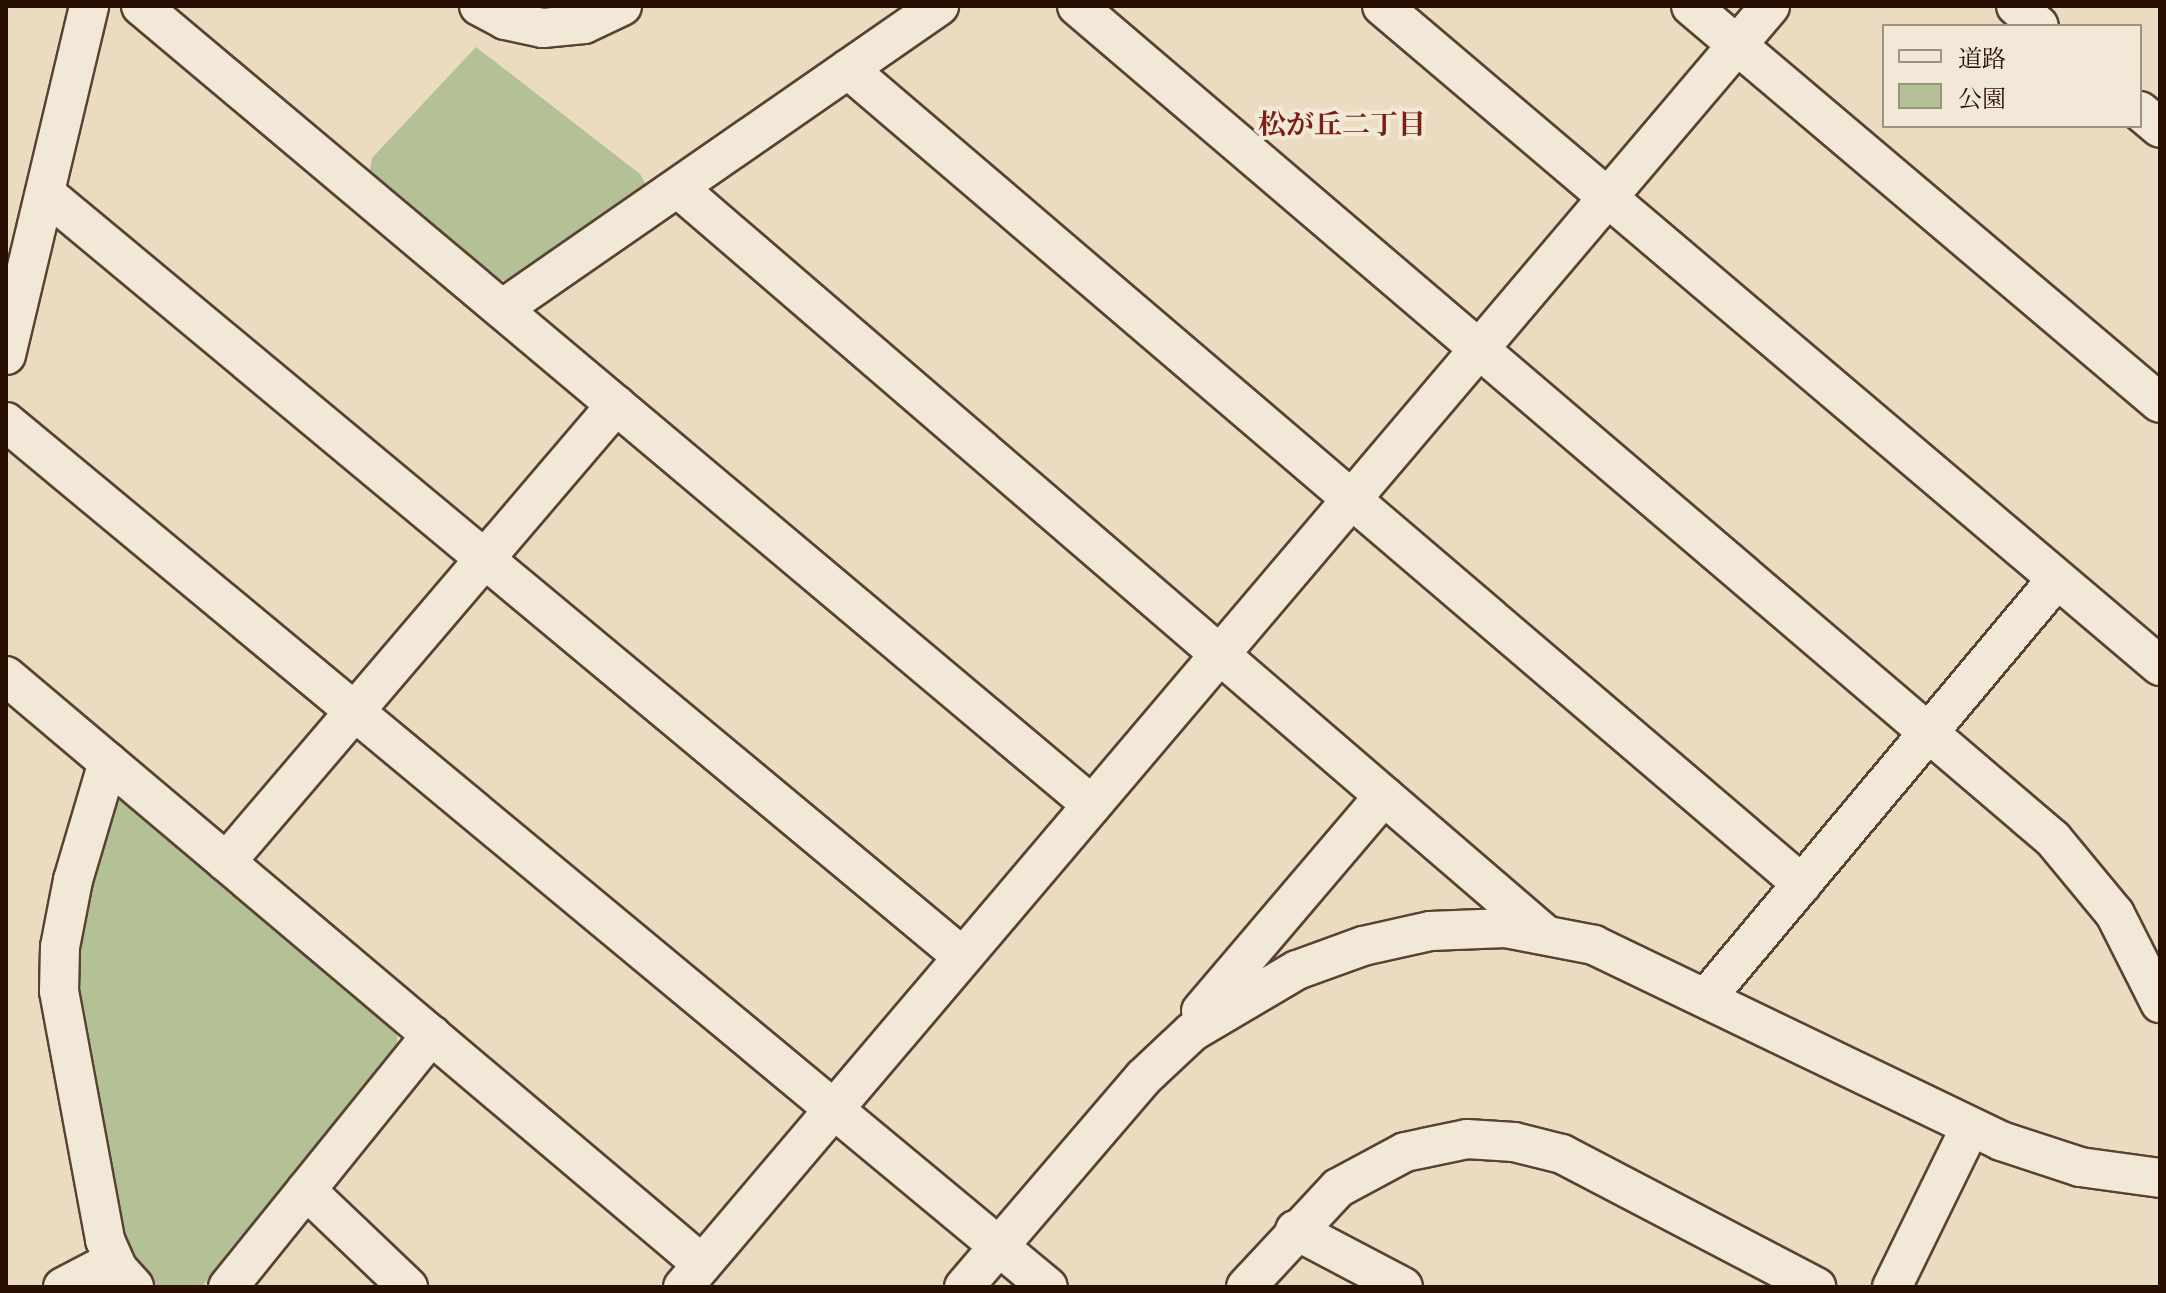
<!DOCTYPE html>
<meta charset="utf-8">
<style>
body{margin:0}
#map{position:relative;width:2166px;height:1293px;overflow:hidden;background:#ebdcc1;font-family:"IM FELL French Canon","Noto Serif JP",serif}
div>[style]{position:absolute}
.green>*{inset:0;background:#b4c196}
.roads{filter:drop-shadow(2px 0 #594231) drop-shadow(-2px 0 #594231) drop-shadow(0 2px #594231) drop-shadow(0 -2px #594231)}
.minor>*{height:38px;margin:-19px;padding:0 19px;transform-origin:19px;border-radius:19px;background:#f2e8d7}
span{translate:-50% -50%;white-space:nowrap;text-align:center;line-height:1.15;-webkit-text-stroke:8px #f2e8d7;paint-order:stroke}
.neighbourhood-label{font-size:28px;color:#7a1f14;font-weight:700}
.frame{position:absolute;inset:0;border:8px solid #280e01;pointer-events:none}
.legend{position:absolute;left:1882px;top:24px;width:260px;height:104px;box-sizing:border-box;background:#f2e8d7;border:2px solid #a19181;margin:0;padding:10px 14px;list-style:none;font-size:24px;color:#280e01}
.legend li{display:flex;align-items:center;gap:16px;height:40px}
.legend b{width:40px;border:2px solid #a19181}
</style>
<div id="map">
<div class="green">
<div style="clip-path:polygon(476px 47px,640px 174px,646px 185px,508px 281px,492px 279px,369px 175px,372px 158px)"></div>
<div style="clip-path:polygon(124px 793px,396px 1027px,398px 1048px,202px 1287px,156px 1287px,123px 1249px,70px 969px,109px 796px)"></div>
</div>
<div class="roads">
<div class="minor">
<div style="left:141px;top:6px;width:1242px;rotate:40.04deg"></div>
<div style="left:479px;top:6px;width:30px;rotate:28deg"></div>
<div style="left:505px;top:20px;width:39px;rotate:12deg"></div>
<div style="left:543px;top:28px;width:41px;rotate:-5.6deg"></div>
<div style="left:584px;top:24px;width:42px;rotate:-25.3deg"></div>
<div style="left:1077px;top:6px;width:1283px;rotate:40.48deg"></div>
<div style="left:2053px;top:839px;width:97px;rotate:50.4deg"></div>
<div style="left:2115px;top:914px;width:100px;rotate:63.2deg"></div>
<div style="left:1382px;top:6px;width:1020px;rotate:40.31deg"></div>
<div style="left:1691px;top:6px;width:614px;rotate:40.25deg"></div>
<div style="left:2016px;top:6px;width:30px;rotate:41deg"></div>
<div style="left:848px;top:69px;width:1255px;rotate:40.51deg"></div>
<div style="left:2140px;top:111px;width:26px;rotate:40deg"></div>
<div style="left:678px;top:188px;width:932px;rotate:40.73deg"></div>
<div style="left:45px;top:193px;width:1194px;rotate:39.77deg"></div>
<div style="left:502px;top:309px;width:532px;rotate:-34.74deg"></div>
<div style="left:6px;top:355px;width:359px;rotate:-76.6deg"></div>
<div style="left:6px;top:422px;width:1354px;rotate:39.7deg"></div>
<div style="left:6px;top:676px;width:911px;rotate:40.19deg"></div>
<div style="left:108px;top:762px;width:123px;rotate:106.5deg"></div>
<div style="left:73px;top:880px;width:68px;rotate:101deg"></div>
<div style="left:60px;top:947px;width:44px;rotate:91.3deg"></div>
<div style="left:59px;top:991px;width:253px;rotate:79.5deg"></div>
<div style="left:105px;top:1240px;width:32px;rotate:66deg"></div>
<div style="left:118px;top:1269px;width:24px;rotate:48deg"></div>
<div style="left:226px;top:862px;width:601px;rotate:-49.52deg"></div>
<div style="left:1707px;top:997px;width:545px;rotate:-50.06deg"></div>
<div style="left:1201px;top:1011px;width:282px;rotate:-49.6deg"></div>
<div style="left:1384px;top:796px;width:210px;rotate:40.7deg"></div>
<div style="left:306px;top:1190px;width:141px;rotate:43.6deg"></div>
<div style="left:1295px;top:1230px;width:122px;rotate:27.8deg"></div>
<div style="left:63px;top:1287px;width:56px;rotate:-27.5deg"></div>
<div style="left:228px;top:1287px;width:324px;rotate:-51.1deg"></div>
<div style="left:683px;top:1287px;width:1680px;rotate:-49.68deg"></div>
<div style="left:964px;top:1287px;width:277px;rotate:-49.4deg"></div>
<div style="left:1144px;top:1077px;width:66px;rotate:-43.2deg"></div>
<div style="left:1192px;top:1032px;width:122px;rotate:-30.6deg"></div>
<div style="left:1297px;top:970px;width:70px;rotate:-20deg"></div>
<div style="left:1363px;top:946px;width:69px;rotate:-12.6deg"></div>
<div style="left:1430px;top:931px;width:76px;rotate:-2.3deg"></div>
<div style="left:1506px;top:928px;width:90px;rotate:10.9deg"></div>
<div style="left:1594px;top:945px;width:452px;rotate:25.7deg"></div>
<div style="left:2001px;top:1141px;width:83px;rotate:18.2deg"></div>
<div style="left:2080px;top:1167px;width:81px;rotate:7.8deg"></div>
<div style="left:1246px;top:1287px;width:135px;rotate:-47.1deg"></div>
<div style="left:1338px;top:1188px;width:76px;rotate:-28.2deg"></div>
<div style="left:1405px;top:1152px;width:63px;rotate:-11.8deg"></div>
<div style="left:1467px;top:1139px;width:47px;rotate:3.7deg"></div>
<div style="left:1514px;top:1142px;width:49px;rotate:14deg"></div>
<div style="left:1562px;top:1154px;width:287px;rotate:27.6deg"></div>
<div style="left:1892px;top:1287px;width:177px;rotate:-63.9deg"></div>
</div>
</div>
<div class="neighbourhood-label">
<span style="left:1342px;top:125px">松が丘二丁目</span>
</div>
<div class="frame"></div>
<ul class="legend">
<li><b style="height:10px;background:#f2e8d7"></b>道路</li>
<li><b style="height:22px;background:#b4c196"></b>公園</li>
</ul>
</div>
